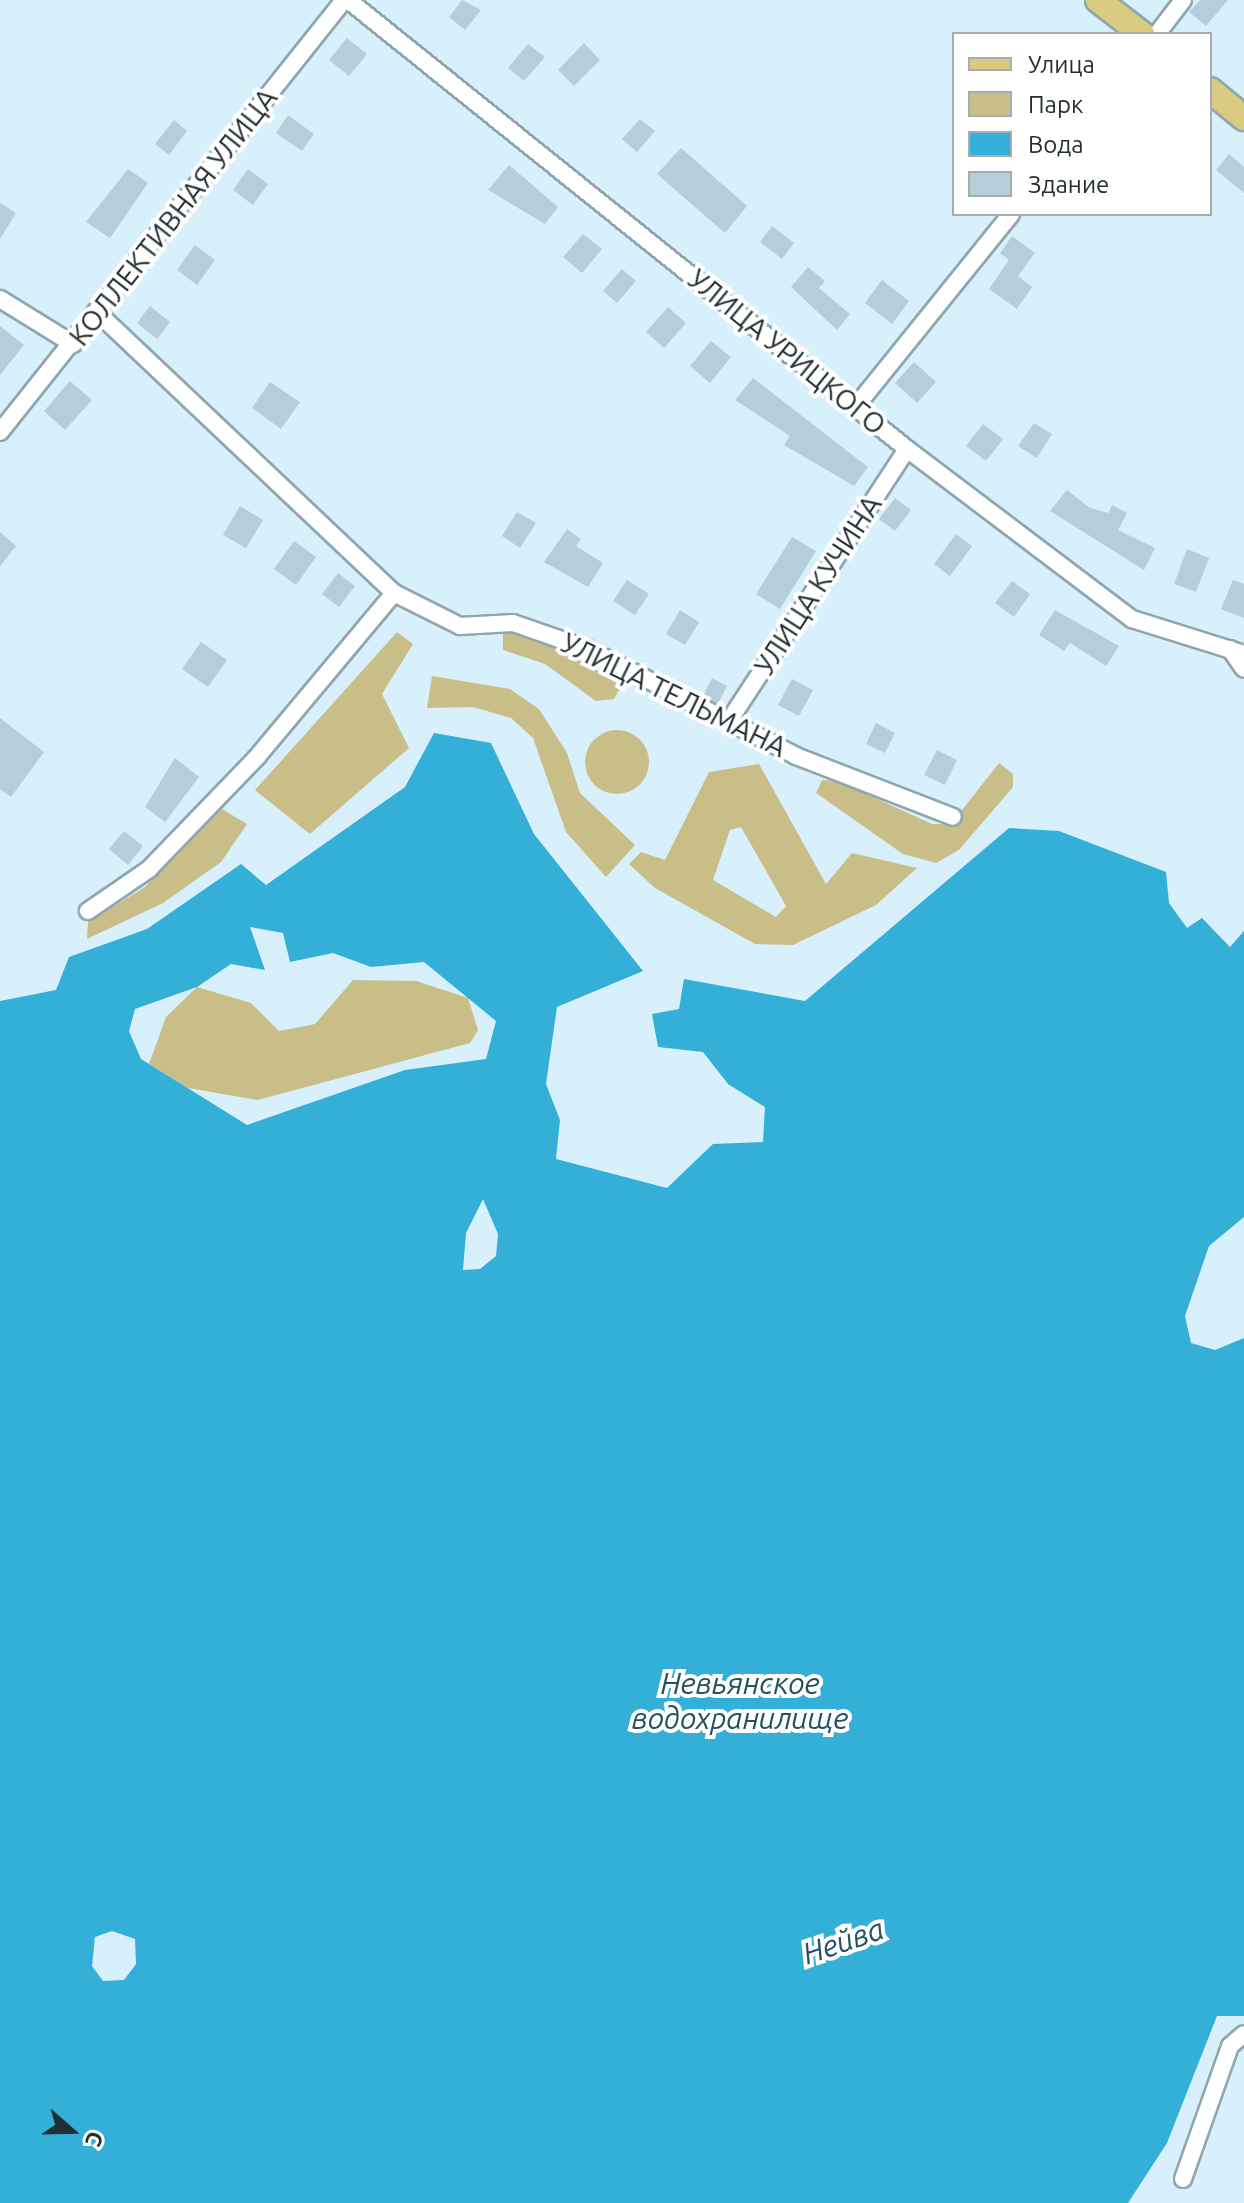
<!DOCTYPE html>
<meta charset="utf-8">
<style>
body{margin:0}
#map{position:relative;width:1244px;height:2203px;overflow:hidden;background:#d7f0fb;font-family:Ubuntu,sans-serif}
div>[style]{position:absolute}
.green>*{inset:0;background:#cabe88}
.round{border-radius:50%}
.water>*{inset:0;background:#33afd8}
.building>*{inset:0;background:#b5ced9}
.roads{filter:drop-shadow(2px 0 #8ea6b0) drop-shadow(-2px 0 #8ea6b0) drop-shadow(0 2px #8ea6b0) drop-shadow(0 -2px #8ea6b0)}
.minor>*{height:16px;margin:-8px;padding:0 8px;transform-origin:8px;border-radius:8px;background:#fff}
.primary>*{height:24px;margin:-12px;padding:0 12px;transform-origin:12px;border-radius:12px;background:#dbcb80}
span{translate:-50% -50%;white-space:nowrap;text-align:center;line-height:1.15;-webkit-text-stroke:8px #fff;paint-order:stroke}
.street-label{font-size:28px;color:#252f33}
.water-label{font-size:30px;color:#225365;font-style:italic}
.legend{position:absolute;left:952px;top:32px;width:260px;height:184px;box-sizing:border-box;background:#fff;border:2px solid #a8acad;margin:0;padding:10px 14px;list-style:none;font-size:24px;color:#252f33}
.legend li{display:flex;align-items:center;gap:16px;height:40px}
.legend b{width:40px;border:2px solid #a8acad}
.north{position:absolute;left:32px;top:2091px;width:80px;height:80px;-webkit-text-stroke:6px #fff;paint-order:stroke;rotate:110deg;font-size:22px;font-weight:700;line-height:32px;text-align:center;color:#252f33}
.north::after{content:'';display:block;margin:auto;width:28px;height:36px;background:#252f33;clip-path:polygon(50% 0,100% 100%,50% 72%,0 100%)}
</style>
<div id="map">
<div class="green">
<div style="clip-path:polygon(503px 630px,528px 632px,592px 667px,621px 686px,614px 699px,596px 701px,545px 664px,503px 650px)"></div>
<div style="clip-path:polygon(397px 632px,413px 644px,382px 694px,409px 748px,310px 834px,255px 790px)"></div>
<div style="clip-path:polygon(432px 676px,510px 689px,539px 709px,567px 753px,580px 793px,635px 845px,606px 877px,566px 832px,533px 738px,511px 718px,473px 707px,427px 708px)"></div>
<div class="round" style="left:585px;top:730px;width:64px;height:64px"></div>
<div style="clip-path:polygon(999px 763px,1013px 774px,1013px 787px,959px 850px,936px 863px,903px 854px,816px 793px,822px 780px,838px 781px,932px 824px,951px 824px)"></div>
<div style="clip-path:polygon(evenodd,759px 764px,826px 884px,852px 853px,917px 868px,876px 905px,793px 945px,755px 944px,655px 888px,629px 864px,641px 852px,665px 860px,709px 772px,759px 764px,741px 827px,786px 906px,776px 917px,713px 880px,730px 830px,741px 827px)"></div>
<div style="clip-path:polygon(222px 809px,247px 824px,221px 862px,163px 903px,87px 939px,88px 922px,145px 887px)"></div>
<div style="clip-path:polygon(353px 980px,416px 981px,468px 998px,478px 1030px,470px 1043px,258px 1100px,188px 1088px,149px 1064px,166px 1017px,197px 987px,251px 1003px,279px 1031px,315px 1024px)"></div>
</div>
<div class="water">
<div style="clip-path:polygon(evenodd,434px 733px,491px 743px,534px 834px,643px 971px,557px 1007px,546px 1084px,560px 1120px,556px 1159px,667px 1188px,713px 1144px,763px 1142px,765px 1107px,728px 1084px,703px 1052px,658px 1047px,652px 1014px,679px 1009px,684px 979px,805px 1001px,1009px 828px,1059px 831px,1166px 872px,1169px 903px,1187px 928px,1202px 918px,1230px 947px,1244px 931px,1244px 1217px,1209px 1246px,1185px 1316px,1191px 1343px,1215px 1350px,1244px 1338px,1244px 2016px,1217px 2016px,1167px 2143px,1128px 2203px,0 2203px,0 1001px,56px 990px,69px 957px,147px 929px,241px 864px,266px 885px,405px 787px,434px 733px,250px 927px,283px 933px,290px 962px,333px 953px,371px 967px,424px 962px,496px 1021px,486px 1059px,405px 1070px,247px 1125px,141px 1059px,129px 1031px,135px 1009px,197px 987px,231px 964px,265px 970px,250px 927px,434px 733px,483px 1199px,498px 1234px,496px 1256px,480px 1269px,463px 1270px,466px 1233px,483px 1199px,434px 733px,112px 1931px,135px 1939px,136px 1964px,124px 1980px,103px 1981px,92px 1966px,95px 1937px,112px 1931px)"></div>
</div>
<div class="building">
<div style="clip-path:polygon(462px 0,481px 10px,465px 30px,449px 17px)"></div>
<div style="clip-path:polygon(1200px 0,1228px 0,1206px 26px,1189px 12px)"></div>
<div style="clip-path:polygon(347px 38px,367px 54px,349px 76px,329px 60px)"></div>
<div style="clip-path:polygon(584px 43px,600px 60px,574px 86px,558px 70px)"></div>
<div style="clip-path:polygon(528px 44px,545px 57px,524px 81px,508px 68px)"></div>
<div style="clip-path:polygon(288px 115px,314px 134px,302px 151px,276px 133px)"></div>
<div style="clip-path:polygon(640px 119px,655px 131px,637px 152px,622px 139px)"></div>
<div style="clip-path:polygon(174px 120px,187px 131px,169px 155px,155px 144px)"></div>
<div style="clip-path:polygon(681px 148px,747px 206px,725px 233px,657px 174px)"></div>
<div style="clip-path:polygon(1229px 154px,1244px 167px,1244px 193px,1216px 170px)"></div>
<div style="clip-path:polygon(509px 165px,558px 207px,545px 224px,488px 190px)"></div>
<div style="clip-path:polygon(128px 169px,148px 183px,110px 238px,86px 222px)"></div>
<div style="clip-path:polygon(248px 169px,268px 184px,253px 205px,233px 190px)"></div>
<div style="clip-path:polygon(0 203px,16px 213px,0 239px)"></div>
<div style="clip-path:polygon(772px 226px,794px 243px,782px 259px,760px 242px)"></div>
<div style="clip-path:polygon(583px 234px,602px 249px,582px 273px,563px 257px)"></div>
<div style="clip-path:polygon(1012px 236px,1035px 253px,1018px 276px,1032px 287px,1017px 309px,989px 289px,1009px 260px,1000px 253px)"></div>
<div style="clip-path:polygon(195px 245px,215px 260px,197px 285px,177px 270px)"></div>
<div style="clip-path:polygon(808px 267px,825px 281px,819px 288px,850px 314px,837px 330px,791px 287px)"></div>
<div style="clip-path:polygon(622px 269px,636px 281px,617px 303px,603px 291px)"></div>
<div style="clip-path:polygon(882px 280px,909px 301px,892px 324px,865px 303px)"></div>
<div style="clip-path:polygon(150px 306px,170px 322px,157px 339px,137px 323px)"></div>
<div style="clip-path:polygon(668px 307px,686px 323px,664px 348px,646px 332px)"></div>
<div style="clip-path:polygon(0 326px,24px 345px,0 375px)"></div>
<div style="clip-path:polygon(711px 341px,731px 357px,710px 383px,690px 366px)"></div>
<div style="clip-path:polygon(914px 362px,936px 382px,917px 403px,895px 383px)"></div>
<div style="clip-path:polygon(753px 378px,868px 467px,854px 486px,784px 445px,790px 436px,735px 400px)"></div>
<div style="clip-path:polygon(70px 381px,92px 400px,65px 430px,44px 411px)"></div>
<div style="clip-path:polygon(270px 382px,300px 402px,281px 429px,252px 408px)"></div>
<div style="clip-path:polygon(1034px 423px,1052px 434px,1037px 458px,1018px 446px)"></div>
<div style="clip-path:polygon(983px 424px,1003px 439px,986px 461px,966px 446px)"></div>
<div style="clip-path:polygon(1067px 490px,1090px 508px,1108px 513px,1112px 505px,1127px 513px,1118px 530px,1155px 548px,1144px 570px,1050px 511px)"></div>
<div style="clip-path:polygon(895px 498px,911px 510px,895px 531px,879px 519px)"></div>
<div style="clip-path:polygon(240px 506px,263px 520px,246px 548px,223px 535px)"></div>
<div style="clip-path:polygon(517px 512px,536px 523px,520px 548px,502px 536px)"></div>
<div style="clip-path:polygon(567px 529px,581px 539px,576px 546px,603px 563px,588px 587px,544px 562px)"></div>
<div style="clip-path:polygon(0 532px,16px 546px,0 566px)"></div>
<div style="clip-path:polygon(956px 534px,972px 546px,950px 576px,934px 564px)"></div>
<div style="clip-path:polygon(792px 537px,816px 551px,780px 609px,756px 594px)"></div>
<div style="clip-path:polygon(294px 541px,316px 557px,296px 585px,274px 569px)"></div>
<div style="clip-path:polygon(1187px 549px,1209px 558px,1196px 592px,1174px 584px)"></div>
<div style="clip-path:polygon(338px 573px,355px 586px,339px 607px,322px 594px)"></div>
<div style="clip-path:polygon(627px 580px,649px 594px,635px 615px,613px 601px)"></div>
<div style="clip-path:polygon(1233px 580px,1244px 584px,1244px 618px,1221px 609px)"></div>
<div style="clip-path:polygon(1012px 581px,1030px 594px,1014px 617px,995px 603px)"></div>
<div style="clip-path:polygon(680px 610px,699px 622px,685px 645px,666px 634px)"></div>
<div style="clip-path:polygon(1055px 610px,1119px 646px,1106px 666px,1070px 643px,1064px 651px,1039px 635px)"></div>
<div style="clip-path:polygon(201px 642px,227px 660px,208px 687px,182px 669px)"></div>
<div style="clip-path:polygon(712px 678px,727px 686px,718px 704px,703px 696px)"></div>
<div style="clip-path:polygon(792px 679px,813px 690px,799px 716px,778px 705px)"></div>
<div style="clip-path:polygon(0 718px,44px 752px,11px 797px,0 789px)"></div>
<div style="clip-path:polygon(876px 723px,895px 733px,885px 753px,866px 744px)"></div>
<div style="clip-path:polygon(937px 750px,957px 760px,945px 785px,924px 775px)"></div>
<div style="clip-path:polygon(175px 758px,199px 777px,165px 822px,145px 807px)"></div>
<div style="clip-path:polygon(124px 831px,143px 846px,128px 865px,109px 849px)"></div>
</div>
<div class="roads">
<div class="minor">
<div style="left:348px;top:0;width:717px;rotate:38.77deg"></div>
<div style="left:907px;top:449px;width:282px;rotate:37.1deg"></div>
<div style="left:1132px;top:619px;width:117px;rotate:17.4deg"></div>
<div style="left:1157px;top:34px;width:43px;rotate:-52.6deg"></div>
<div style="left:0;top:299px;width:86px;rotate:31.7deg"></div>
<div style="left:100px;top:315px;width:405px;rotate:43.4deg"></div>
<div style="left:394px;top:593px;width:74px;rotate:26.6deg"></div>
<div style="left:460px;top:626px;width:53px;rotate:-3.2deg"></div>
<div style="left:513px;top:623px;width:79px;rotate:19.1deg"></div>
<div style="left:588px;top:649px;width:234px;rotate:27.2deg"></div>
<div style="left:796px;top:756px;width:168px;rotate:21.2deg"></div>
<div style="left:857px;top:405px;width:245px;rotate:-51.1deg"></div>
<div style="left:0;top:432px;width:552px;rotate:-51.47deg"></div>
<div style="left:1230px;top:649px;width:24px;rotate:55deg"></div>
<div style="left:729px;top:721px;width:325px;rotate:-56.8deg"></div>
<div style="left:88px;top:911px;width:74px;rotate:-34.5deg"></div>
<div style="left:149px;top:869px;width:156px;rotate:-46deg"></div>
<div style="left:257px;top:757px;width:214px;rotate:-50.1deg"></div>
<div style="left:1183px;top:2179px;width:141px;rotate:-70.5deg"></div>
<div style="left:1230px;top:2046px;width:18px;rotate:-41deg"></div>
</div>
<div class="primary">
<div style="left:1098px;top:0;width:56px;rotate:37.7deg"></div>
<div style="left:1210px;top:90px;width:44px;rotate:39.5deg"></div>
</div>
</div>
<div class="street-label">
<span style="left:173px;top:217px;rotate:-52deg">КОЛЛЕКТИВНАЯ УЛИЦА</span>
<span style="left:787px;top:352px;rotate:39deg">УЛИЦА УРИЦКОГО</span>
<span style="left:818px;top:585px;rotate:-57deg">УЛИЦА КУЧИНА</span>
<span style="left:674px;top:695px;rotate:26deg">УЛИЦА ТЕЛЬМАНА</span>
</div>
<div class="water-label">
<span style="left:740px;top:1700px">Невьянское<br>водохранилище</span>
<span style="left:843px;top:1941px;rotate:-19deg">Нейва</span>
</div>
<ul class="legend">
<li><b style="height:10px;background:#dbcb80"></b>Улица</li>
<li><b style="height:22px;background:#cabe88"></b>Парк</li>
<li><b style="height:22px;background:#33afd8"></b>Вода</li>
<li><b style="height:22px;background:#b5ced9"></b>Здание</li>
</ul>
<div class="north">С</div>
</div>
